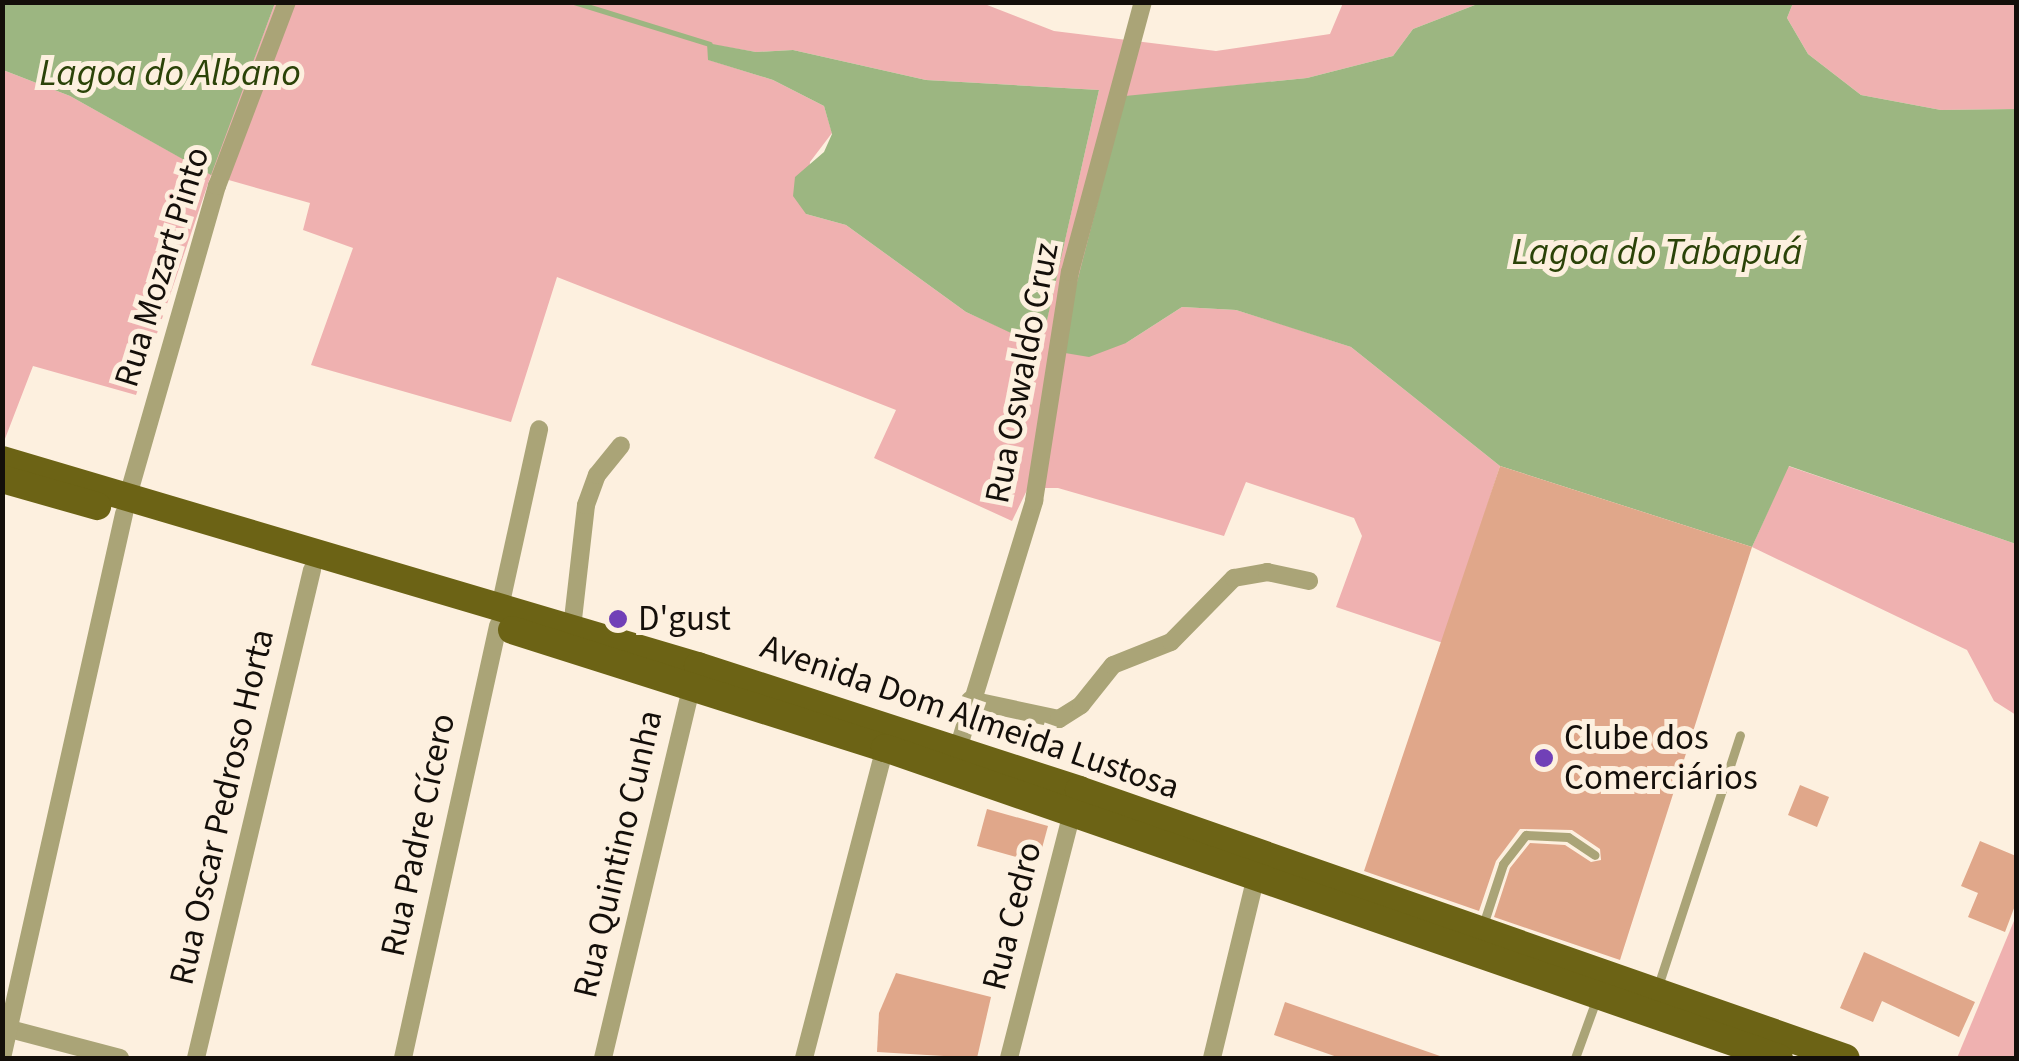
<!DOCTYPE html>
<meta charset="utf-8">
<style>
body{margin:0}
#map{position:relative;width:2019px;height:1061px;overflow:hidden;background:#fdf0df;font-family:"Source Sans 3",sans-serif}
div>[style]{position:absolute}
.green>*{inset:0;background:#efb1b0}
.water>*{inset:0;background:#9cb681}
.stream>*{height:5px;margin:-2.5px;padding:0 2.5px;transform-origin:2.5px;border-radius:2.5px;background:#9cb681}
.building>*{inset:0;background:#e0a78a}
.lane>*{height:9px;margin:-4.5px;padding:0 4.5px;transform-origin:4.5px;border-radius:4.5px;background:#aaa477}
.street>*{height:18px;margin:-9px;padding:0 9px;transform-origin:9px;border-radius:9px;background:#aaa477}
.primary>*{height:28px;margin:-14px;padding:0 14px;transform-origin:14px;border-radius:14px;background:#6c6315}
.dots>*{width:28px;height:28px;translate:-50% -50%;box-sizing:border-box;border:5px solid #fdf0df;border-radius:50%}
span{translate:-50% -50%;white-space:nowrap;text-align:center;line-height:1.15;-webkit-text-stroke:10px #fdf0df;paint-order:stroke}
.street-label{font-size:35px;color:#140f0a}
.poi-label{font-size:35px;color:#140f0a}
.left{translate:0 -50%;text-align:left}
.water-label{font-size:38px;color:#2b4308;font-style:italic}
.frame{position:absolute;inset:0;border:5px solid #140f0a;pointer-events:none}
</style>
<div id="map">
<div class="green">
<div style="clip-path:polygon(evenodd,275px 3px,982px 3px,1054px 31px,1216px 51px,1330px 34px,1343px 3px,1480px 3px,1413px 29px,1393px 56px,1307px 78px,1125px 97px,1116px 142px,1126px 343px,1182px 307px,1236px 310px,1287px 326px,1351px 347px,1500px 466px,1443px 643px,1336px 607px,1362px 536px,1354px 518px,1246px 482px,1224px 536px,1058px 488px,1028px 488px,1012px 521px,874px 458px,896px 410px,557px 277px,511px 422px,311px 365px,353px 248px,303px 230px,310px 203px,211px 175px,136px 395px,33px 366px,3px 444px,3px 70px,70px 96px,210px 174px,275px 3px,708px 44px,756px 52px,793px 50px,926px 80px,1099px 90px,1041px 346px,966px 312px,846px 225px,806px 214px,810px 162px,832px 133px,824px 106px,773px 80px,709px 60px,708px 44px)"></div>
<div style="clip-path:polygon(1793px 3px,2016px 3px,2016px 109px,1941px 110px,1861px 95px,1808px 54px,1787px 18px)"></div>
<div style="clip-path:polygon(1788px 466px,2016px 544px,2016px 715px,1994px 701px,1967px 650px,1752px 547px)"></div>
<div style="clip-path:polygon(2016px 916px,2016px 1058px,1957px 1058px)"></div>
</div>
<div class="water">
<div style="clip-path:polygon(2px 3px,3px 2px,275px 3px,211px 175px,70px 96px,3px 70px)"></div>
<div style="clip-path:polygon(1480px 3px,1793px 3px,1787px 18px,1808px 54px,1861px 95px,1941px 110px,2016px 109px,2016px 544px,1789px 466px,1752px 547px,1500px 466px,1351px 347px,1236px 310px,1182px 307px,1126px 343px,1089px 357px,1059px 352px,1125px 96px,1307px 78px,1393px 56px,1413px 29px)"></div>
<div style="clip-path:polygon(707px 43px,756px 52px,793px 50px,926px 80px,1099px 90px,1041px 347px,966px 312px,846px 225px,806px 214px,793px 196px,795px 177px,824px 152px,832px 134px,824px 106px,773px 80px,708px 60px)"></div>
</div>
<div class="stream">
<div style="left:574px;top:2px;width:142px;rotate:17.2deg"></div>
</div>
<div class="building">
<div style="clip-path:polygon(1500px 466px,1752px 547px,1620px 960px,1494px 917px,1510px 868px,1530px 843px,1565px 845px,1591px 862px,1601px 860px,1600px 849px,1572px 830px,1520px 829px,1496px 861px,1479px 911px,1364px 871px)"></div>
<div style="clip-path:polygon(1800px 785px,1829px 797px,1817px 827px,1788px 815px)"></div>
<div style="clip-path:polygon(987px 809px,1048px 826px,1038px 863px,977px 846px)"></div>
<div style="clip-path:polygon(1980px 841px,2016px 856px,2016px 903px,2005px 932px,1968px 917px,1978px 893px,1961px 886px)"></div>
<div style="clip-path:polygon(1864px 952px,1975px 1002px,1959px 1037px,1882px 1001px,1873px 1022px,1840px 1008px)"></div>
<div style="clip-path:polygon(896px 973px,991px 997px,977px 1058px,877px 1052px,879px 1013px)"></div>
<div style="clip-path:polygon(1285px 1002px,1440px 1056px,1439px 1058px,1340px 1058px,1274px 1035px)"></div>
</div>
<div class="lane">
<div style="left:1482px;top:928px;width:67px;rotate:-71.8deg"></div>
<div style="left:1503px;top:864px;width:37px;rotate:-52deg"></div>
<div style="left:1526px;top:835px;width:42px;rotate:2.7deg"></div>
<div style="left:1568px;top:837px;width:32px;rotate:34deg"></div>
<div style="left:1657px;top:989px;width:267px;rotate:-71.9deg"></div>
<div style="left:1575px;top:1058px;width:62px;rotate:-70.1deg"></div>
</div>
<div class="street">
<div style="left:128px;top:496px;width:323px;rotate:-74deg"></div>
<div style="left:217px;top:186px;width:197px;rotate:-69.2deg"></div>
<div style="left:500px;top:607px;width:182px;rotate:-77.6deg"></div>
<div style="left:572px;top:628px;width:124px;rotate:-83.5deg"></div>
<div style="left:586px;top:505px;width:32px;rotate:-70deg"></div>
<div style="left:597px;top:475px;width:38px;rotate:-51deg"></div>
<div style="left:970px;top:700px;width:91px;rotate:12.1deg"></div>
<div style="left:1059px;top:719px;width:26px;rotate:-32deg"></div>
<div style="left:1081px;top:705px;width:51px;rotate:-51.3deg"></div>
<div style="left:1113px;top:665px;width:62px;rotate:-21.6deg"></div>
<div style="left:1171px;top:642px;width:90px;rotate:-45.5deg"></div>
<div style="left:1234px;top:578px;width:34px;rotate:-10deg"></div>
<div style="left:1267px;top:572px;width:43px;rotate:12.1deg"></div>
<div style="left:957px;top:752px;width:263px;rotate:-72.9deg"></div>
<div style="left:1034px;top:501px;width:232px;rotate:-81.1deg"></div>
<div style="left:1070px;top:272px;width:280px;rotate:-74.9deg"></div>
<div style="left:2px;top:1027px;width:122px;rotate:14.7deg"></div>
<div style="left:2px;top:1058px;width:558px;rotate:-77.36deg"></div>
<div style="left:196px;top:1058px;width:502px;rotate:-76.63deg"></div>
<div style="left:403px;top:1058px;width:443px;rotate:-77.6deg"></div>
<div style="left:603px;top:1058px;width:389px;rotate:-76.6deg"></div>
<div style="left:804px;top:1058px;width:320px;rotate:-75.4deg"></div>
<div style="left:1009px;top:1058px;width:261px;rotate:-75.6deg"></div>
<div style="left:1212px;top:1058px;width:187px;rotate:-76.4deg"></div>
</div>
<div class="primary">
<div style="left:2px;top:460px;width:726px;rotate:16.49deg"></div>
<div style="left:698px;top:666px;width:401px;rotate:18deg"></div>
<div style="left:1079px;top:790px;width:812px;rotate:19.26deg"></div>
<div style="left:2px;top:479px;width:99px;rotate:15.9deg"></div>
<div style="left:512px;top:630px;width:391px;rotate:17.6deg"></div>
<div style="left:885px;top:748px;width:946px;rotate:19.12deg"></div>
</div>
<div class="dots">
<div style="left:618px;top:619px;background:#7140b7"></div>
<div style="left:1544px;top:758px;background:#7140b7"></div>
</div>
<div class="street-label">
<span style="left:162px;top:267px;rotate:-73deg">Rua Mozart Pinto</span>
<span style="left:1022px;top:373px;rotate:-79deg">Rua Oswaldo Cruz</span>
<span style="left:970px;top:717px;rotate:19deg">Avenida Dom Almeida Lustosa</span>
<span style="left:222px;top:807px;rotate:-77deg">Rua Oscar Pedroso Horta</span>
<span style="left:418px;top:835px;rotate:-78deg">Rua Padre Cícero</span>
<span style="left:618px;top:854px;rotate:-77deg">Rua Quintino Cunha</span>
<span style="left:1012px;top:916px;rotate:-76deg">Rua Cedro</span>
</div>
<div class="poi-label">
<span class="left" style="left:638px;top:619px">D'gust</span>
<span class="left" style="left:1564px;top:758px">Clube dos<br>Comerciários</span>
</div>
<div class="water-label">
<span style="left:170px;top:74px">Lagoa do Albano</span>
<span style="left:1657px;top:253px">Lagoa do Tabapuá</span>
</div>
<div class="frame"></div>
</div>
